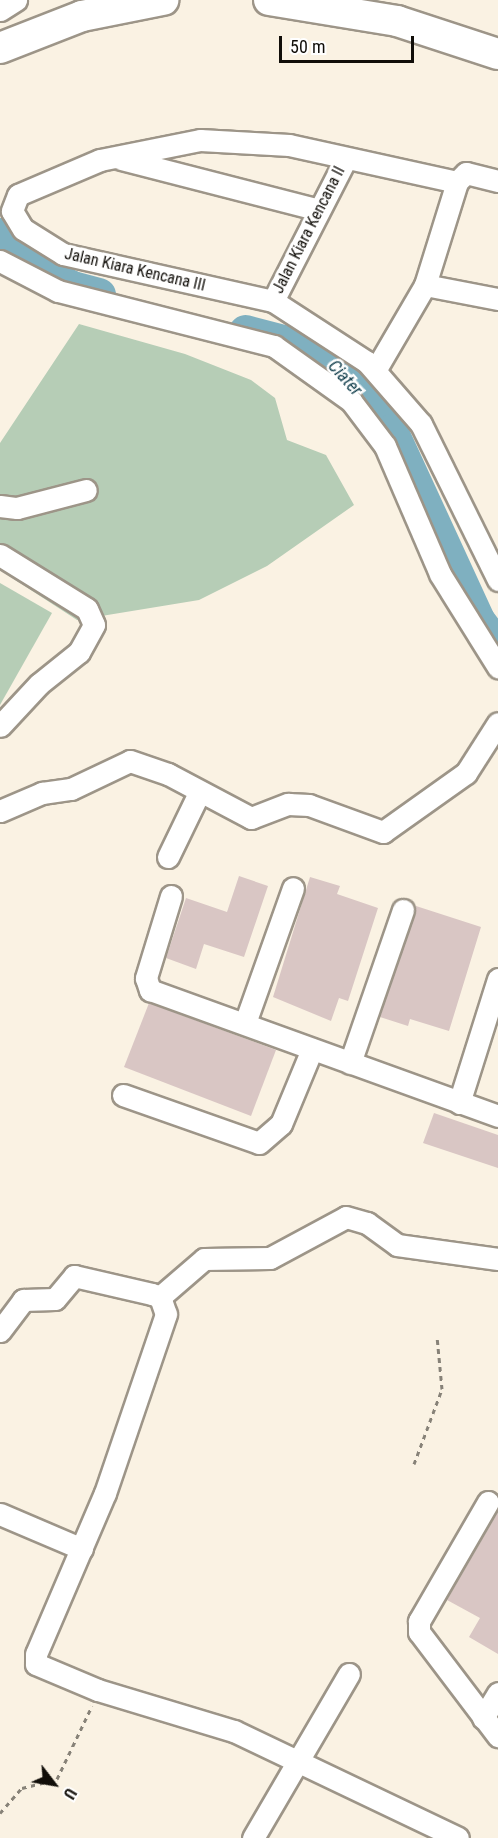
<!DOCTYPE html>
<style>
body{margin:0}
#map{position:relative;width:498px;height:1838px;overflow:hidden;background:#faf2e3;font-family:"Roboto Condensed",sans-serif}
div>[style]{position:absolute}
.green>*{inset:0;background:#b6cdb6}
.river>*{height:33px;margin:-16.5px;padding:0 16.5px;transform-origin:16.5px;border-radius:16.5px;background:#7fb0c0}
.building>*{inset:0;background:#d9c6c4}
.path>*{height:3px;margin-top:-1.5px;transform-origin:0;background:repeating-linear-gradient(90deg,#878278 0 4.5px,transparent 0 9px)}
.roads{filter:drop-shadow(2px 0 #9d9588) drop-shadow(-2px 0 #9d9588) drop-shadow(0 2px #9d9588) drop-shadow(0 -2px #9d9588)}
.street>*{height:21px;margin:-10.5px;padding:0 10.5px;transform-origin:10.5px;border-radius:10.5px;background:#fff}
.secondary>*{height:30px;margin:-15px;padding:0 15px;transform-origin:15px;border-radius:15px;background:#fff}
span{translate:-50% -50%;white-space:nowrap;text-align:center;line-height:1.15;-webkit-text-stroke:5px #fff;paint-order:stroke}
.street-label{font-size:16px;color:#110e09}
.water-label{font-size:18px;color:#184451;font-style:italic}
.north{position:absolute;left:24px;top:1754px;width:60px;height:60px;-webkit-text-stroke:4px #fff;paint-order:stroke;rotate:121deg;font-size:16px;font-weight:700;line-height:24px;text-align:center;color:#110e09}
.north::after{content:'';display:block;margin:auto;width:21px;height:27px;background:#110e09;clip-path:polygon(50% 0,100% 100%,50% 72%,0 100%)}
.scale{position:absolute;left:279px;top:36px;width:135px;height:27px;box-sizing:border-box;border:3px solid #110e09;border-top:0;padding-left:8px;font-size:18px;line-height:21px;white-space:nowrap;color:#110e09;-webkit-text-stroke:4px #fff;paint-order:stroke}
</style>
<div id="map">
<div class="green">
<div style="clip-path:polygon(79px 324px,185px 354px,251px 380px,275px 398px,287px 440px,326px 455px,354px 505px,267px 566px,199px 600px,77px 620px,0 570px,0 443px)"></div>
<div style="clip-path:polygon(0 583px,52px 613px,0 705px)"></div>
</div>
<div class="river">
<div style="left:0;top:234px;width:40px;rotate:46deg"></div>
<div style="left:28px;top:263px;width:50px;rotate:28.6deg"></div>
<div style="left:72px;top:287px;width:28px;rotate:15deg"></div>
<div style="left:245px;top:331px;width:79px;rotate:14.7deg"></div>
<div style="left:321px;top:351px;width:106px;rotate:48.5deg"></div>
<div style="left:391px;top:430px;width:210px;rotate:65.3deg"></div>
<div style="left:479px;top:621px;width:31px;rotate:52deg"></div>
</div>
<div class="building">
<div style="clip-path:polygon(239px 876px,268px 886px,244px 957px,204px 944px,196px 969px,166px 958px,186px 898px,227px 912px)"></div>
<div style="clip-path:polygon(310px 877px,340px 886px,337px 894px,378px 908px,348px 1001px,339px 998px,331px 1021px,273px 997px)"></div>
<div style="clip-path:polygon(416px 906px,481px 927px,449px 1031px,410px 1019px,408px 1026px,380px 1017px)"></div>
<div style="clip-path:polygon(149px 1003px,276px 1050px,251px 1116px,124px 1067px)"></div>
<div style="clip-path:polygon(434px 1113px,498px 1135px,498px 1168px,423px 1143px)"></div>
<div style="clip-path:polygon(498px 1512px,498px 1654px,469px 1637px,480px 1618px,447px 1600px)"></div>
</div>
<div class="path">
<div style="left:414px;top:1464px;width:80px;rotate:-69.5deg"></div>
<div style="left:442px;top:1389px;width:53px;rotate:-95.4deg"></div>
<div style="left:0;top:1813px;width:33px;rotate:-49deg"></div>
<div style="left:22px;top:1788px;width:36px;rotate:-14deg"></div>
<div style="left:57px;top:1779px;width:81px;rotate:-64.4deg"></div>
</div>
<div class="roads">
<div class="street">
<div style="left:0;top:10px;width:19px;rotate:-32deg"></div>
<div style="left:121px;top:159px;width:204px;rotate:14.4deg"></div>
<div style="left:498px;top:181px;width:33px;rotate:-166deg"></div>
<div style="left:466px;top:173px;width:13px;rotate:135deg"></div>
<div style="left:457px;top:182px;width:172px;rotate:-167.6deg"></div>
<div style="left:289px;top:145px;width:89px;rotate:-176.8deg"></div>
<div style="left:200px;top:140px;width:102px;rotate:168.7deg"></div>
<div style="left:100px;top:160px;width:89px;rotate:156.9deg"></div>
<div style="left:18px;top:195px;width:17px;rotate:111deg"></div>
<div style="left:12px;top:211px;width:21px;rotate:59deg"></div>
<div style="left:23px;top:229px;width:47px;rotate:32deg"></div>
<div style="left:63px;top:254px;width:215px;rotate:12.6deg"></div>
<div style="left:273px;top:301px;width:112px;rotate:33deg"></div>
<div style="left:367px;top:362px;width:82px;rotate:48.9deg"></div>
<div style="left:421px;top:424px;width:174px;rotate:63.7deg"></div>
<div style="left:0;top:261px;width:65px;rotate:27.3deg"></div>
<div style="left:58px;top:291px;width:223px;rotate:14.3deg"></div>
<div style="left:274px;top:346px;width:95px;rotate:35.5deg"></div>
<div style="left:351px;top:401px;width:56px;rotate:52.9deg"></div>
<div style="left:385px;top:446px;width:139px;rotate:66.7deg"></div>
<div style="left:440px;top:574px;width:110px;rotate:58.1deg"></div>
<div style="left:425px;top:285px;width:74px;rotate:10.9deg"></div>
<div style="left:273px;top:301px;width:158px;rotate:-62.9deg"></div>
<div style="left:376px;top:369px;width:97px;rotate:-59.7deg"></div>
<div style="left:425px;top:285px;width:108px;rotate:-72.7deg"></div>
<div style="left:0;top:506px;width:17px;rotate:7deg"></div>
<div style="left:17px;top:508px;width:71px;rotate:-14.6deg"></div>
<div style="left:0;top:555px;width:102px;rotate:31.8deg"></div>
<div style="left:87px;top:609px;width:17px;rotate:66deg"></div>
<div style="left:94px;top:625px;width:31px;rotate:119deg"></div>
<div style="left:79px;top:652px;width:51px;rotate:141.3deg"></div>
<div style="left:39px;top:684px;width:57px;rotate:132.9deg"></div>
<div style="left:0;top:811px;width:46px;rotate:-23.2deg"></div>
<div style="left:42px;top:793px;width:29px;rotate:-8deg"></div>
<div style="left:71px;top:789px;width:65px;rotate:-25.4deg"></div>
<div style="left:130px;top:761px;width:40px;rotate:18.9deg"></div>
<div style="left:168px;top:774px;width:94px;rotate:27.9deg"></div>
<div style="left:251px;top:818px;width:40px;rotate:-21deg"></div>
<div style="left:288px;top:804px;width:21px;rotate:3deg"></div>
<div style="left:309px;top:805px;width:79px;rotate:20deg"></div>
<div style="left:383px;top:832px;width:102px;rotate:-35.4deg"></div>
<div style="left:466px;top:773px;width:59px;rotate:-57.4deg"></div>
<div style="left:168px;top:857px;width:71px;rotate:-64.2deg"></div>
<div style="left:171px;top:896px;width:86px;rotate:107deg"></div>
<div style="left:146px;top:978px;width:13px;rotate:72deg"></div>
<div style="left:150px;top:990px;width:370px;rotate:19.9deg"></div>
<div style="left:245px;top:1023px;width:143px;rotate:-70.4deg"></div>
<div style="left:350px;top:1063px;width:162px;rotate:-70.9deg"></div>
<div style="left:123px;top:1095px;width:144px;rotate:19.4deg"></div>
<div style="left:259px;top:1143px;width:29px;rotate:-41deg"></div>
<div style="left:281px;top:1124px;width:81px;rotate:-67.5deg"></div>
<div style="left:459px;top:1103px;width:130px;rotate:-72.5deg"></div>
<div style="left:160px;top:1297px;width:58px;rotate:-40.8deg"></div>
<div style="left:204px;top:1259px;width:66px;rotate:-0.9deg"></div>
<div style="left:270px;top:1258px;width:86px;rotate:-28.3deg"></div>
<div style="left:346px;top:1217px;width:22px;rotate:16deg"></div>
<div style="left:367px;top:1223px;width:37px;rotate:36deg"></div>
<div style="left:397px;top:1245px;width:102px;rotate:7.9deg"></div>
<div style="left:0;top:1331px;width:39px;rotate:-53deg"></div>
<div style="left:23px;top:1300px;width:32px;rotate:-2deg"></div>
<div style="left:55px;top:1299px;width:30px;rotate:-50deg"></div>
<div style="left:74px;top:1276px;width:80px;rotate:13deg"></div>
<div style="left:152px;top:1294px;width:9px;rotate:21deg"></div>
<div style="left:160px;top:1297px;width:18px;rotate:71deg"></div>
<div style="left:166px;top:1314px;width:189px;rotate:108.8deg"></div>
<div style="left:105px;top:1493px;width:175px;rotate:113.2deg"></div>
<div style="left:36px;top:1654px;width:10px;rotate:90deg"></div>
<div style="left:36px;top:1664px;width:67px;rotate:22.8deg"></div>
<div style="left:98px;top:1690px;width:142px;rotate:16.8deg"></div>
<div style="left:234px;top:1731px;width:248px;rotate:25.5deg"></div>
<div style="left:488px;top:1502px;width:138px;rotate:120.1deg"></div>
<div style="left:419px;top:1621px;width:11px;rotate:90deg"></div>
<div style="left:419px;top:1632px;width:131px;rotate:52.8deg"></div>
<div style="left:0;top:1514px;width:89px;rotate:23.1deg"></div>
<div style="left:483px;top:1718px;width:29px;rotate:-59deg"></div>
<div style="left:253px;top:1838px;width:190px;rotate:-59.7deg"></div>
</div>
<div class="secondary">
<div style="left:269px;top:0;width:130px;rotate:9.3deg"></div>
<div style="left:397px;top:21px;width:106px;rotate:18.1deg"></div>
<div style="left:0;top:48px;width:88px;rotate:-21.3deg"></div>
<div style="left:82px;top:16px;width:83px;rotate:-11.2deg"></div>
</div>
</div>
<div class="street-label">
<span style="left:309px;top:230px;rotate:-63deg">Jalan Kiara Kencana II</span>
<span style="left:135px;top:270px;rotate:13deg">Jalan Kiara Kencana III</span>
</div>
<div class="water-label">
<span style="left:345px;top:378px;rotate:48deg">Ciater</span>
</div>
<div class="north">U</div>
<div class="scale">50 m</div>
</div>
